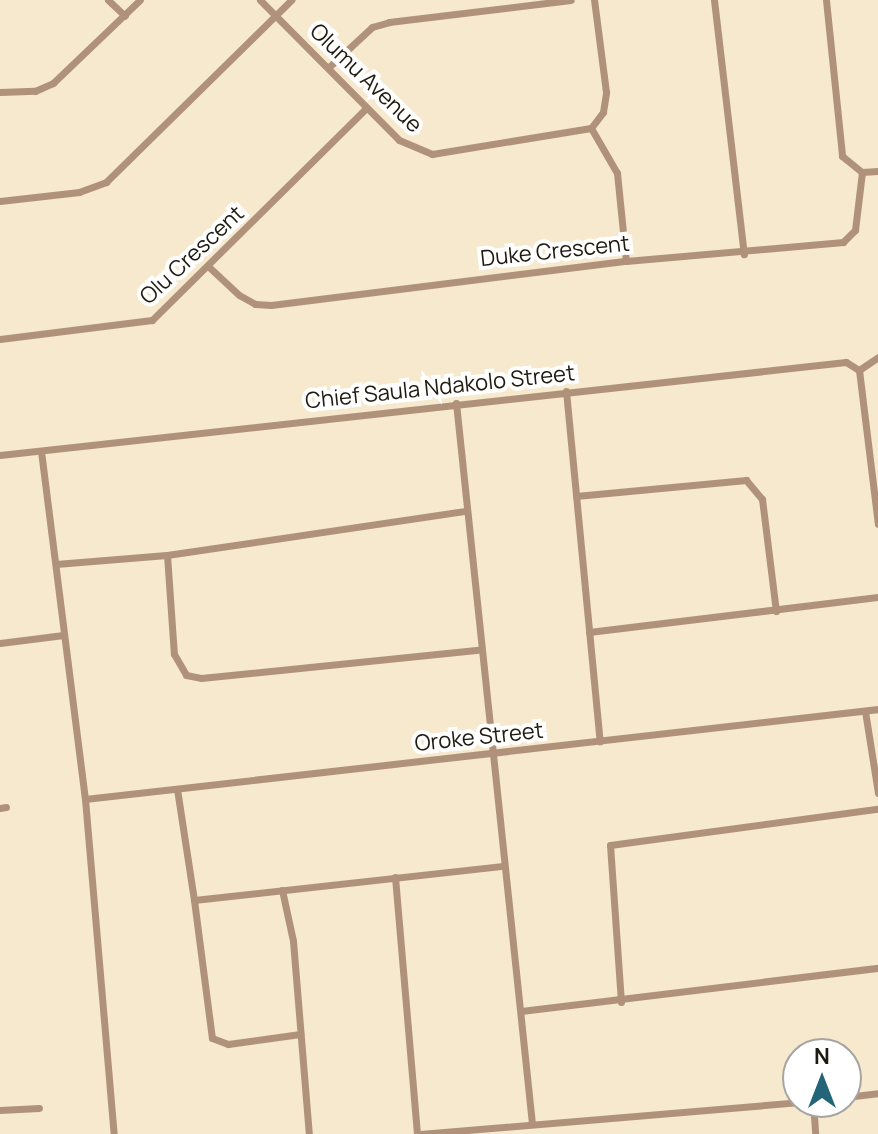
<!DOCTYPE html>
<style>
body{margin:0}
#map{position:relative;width:878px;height:1134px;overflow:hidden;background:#f6e9cd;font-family:Manrope,sans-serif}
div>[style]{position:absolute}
.street>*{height:7px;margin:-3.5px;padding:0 3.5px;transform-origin:3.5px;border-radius:3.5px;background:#b0927b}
span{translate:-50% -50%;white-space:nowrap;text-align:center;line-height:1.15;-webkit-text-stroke:8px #fff;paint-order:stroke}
.street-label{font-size:22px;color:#201b11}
.north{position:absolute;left:782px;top:1038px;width:80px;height:80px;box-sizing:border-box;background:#fff;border:2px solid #a6a4a0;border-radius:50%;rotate:0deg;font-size:22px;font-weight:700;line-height:32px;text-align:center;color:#201b11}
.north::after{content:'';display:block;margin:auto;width:28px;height:36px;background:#226577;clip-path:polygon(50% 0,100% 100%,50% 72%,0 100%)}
</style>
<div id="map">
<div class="street">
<div style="left:108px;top:0;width:23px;rotate:43deg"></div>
<div style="left:260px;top:0;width:197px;rotate:45.2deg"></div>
<div style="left:399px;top:140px;width:36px;rotate:23deg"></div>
<div style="left:432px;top:154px;width:161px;rotate:-9.3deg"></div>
<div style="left:591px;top:128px;width:20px;rotate:-53deg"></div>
<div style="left:603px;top:112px;width:20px;rotate:-81deg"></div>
<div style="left:606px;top:92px;width:93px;rotate:-97.4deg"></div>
<div style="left:714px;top:0;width:256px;rotate:83.3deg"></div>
<div style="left:826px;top:0;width:157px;rotate:84.1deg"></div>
<div style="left:842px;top:156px;width:26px;rotate:39deg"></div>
<div style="left:862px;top:172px;width:16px;rotate:-4deg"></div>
<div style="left:329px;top:67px;width:59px;rotate:-42.9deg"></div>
<div style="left:372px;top:27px;width:18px;rotate:-16deg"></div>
<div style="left:389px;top:22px;width:183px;rotate:-6.9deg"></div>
<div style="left:0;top:92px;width:35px;rotate:-2deg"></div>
<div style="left:35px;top:91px;width:20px;rotate:-24deg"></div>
<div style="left:53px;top:83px;width:120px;rotate:-43.7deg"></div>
<div style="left:591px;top:128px;width:52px;rotate:60deg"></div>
<div style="left:617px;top:173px;width:88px;rotate:84.2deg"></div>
<div style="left:0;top:201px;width:80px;rotate:-6.5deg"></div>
<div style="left:79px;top:192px;width:29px;rotate:-20deg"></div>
<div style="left:106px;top:182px;width:260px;rotate:-44.5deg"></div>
<div style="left:209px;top:267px;width:41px;rotate:43deg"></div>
<div style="left:239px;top:295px;width:18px;rotate:29deg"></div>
<div style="left:255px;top:304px;width:16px;rotate:4deg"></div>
<div style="left:271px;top:305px;width:358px;rotate:-7.1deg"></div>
<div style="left:626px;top:261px;width:218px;rotate:-5deg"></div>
<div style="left:843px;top:242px;width:17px;rotate:-45deg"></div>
<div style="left:855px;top:230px;width:58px;rotate:-83.1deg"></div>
<div style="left:0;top:339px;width:153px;rotate:-7.1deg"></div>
<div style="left:152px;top:320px;width:300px;rotate:-44.7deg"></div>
<div style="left:859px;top:370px;width:155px;rotate:83deg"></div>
<div style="left:566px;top:391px;width:352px;rotate:84.5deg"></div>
<div style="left:456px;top:403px;width:725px;rotate:83.98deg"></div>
<div style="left:41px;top:451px;width:351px;rotate:82.8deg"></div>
<div style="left:85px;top:799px;width:336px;rotate:85.1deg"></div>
<div style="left:0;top:455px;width:851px;rotate:-6.27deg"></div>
<div style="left:846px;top:362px;width:15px;rotate:32deg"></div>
<div style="left:859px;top:370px;width:23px;rotate:-34deg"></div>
<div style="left:576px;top:496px;width:171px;rotate:-5.4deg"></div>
<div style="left:746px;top:480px;width:25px;rotate:50deg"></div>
<div style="left:762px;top:499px;width:113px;rotate:82.9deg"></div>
<div style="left:167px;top:555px;width:99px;rotate:86deg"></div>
<div style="left:174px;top:654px;width:24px;rotate:60deg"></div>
<div style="left:186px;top:675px;width:15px;rotate:11deg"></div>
<div style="left:201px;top:678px;width:279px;rotate:-5.8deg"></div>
<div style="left:56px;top:564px;width:111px;rotate:-4.6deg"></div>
<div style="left:167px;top:555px;width:302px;rotate:-8.4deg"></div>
<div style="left:589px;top:632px;width:291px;rotate:-6.9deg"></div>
<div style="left:0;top:643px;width:64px;rotate:-7.1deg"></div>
<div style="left:865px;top:711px;width:83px;rotate:81deg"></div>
<div style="left:177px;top:789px;width:112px;rotate:81.3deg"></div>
<div style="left:194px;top:900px;width:311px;rotate:-6.3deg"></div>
<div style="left:85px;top:799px;width:798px;rotate:-6.47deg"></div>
<div style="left:0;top:808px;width:6px;rotate:-9deg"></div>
<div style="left:395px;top:877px;width:258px;rotate:85.1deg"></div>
<div style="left:282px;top:890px;width:52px;rotate:77.8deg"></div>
<div style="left:293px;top:941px;width:194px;rotate:85.3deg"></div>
<div style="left:194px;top:900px;width:139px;rotate:82.6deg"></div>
<div style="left:212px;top:1038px;width:17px;rotate:21deg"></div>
<div style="left:228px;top:1044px;width:73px;rotate:-7.9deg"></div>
<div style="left:621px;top:1002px;width:157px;rotate:-94deg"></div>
<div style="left:610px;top:845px;width:270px;rotate:-7.7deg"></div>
<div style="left:521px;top:1011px;width:360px;rotate:-6.9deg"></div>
<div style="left:846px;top:1097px;width:32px;rotate:-7deg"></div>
<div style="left:813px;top:1102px;width:32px;rotate:86deg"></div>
<div style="left:0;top:1110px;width:39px;rotate:-3deg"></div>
<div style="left:420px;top:1134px;width:384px;rotate:-4.8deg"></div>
</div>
<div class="street-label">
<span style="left:366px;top:78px;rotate:44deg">Olumu Avenue</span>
<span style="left:555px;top:251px;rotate:-6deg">Duke Crescent</span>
<span style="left:192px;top:255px;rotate:-43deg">Olu Crescent</span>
<span style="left:440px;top:387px;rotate:-6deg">Chief Saula Ndakolo Street</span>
<span style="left:479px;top:737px;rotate:-6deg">Oroke Street</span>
</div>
<div class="north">N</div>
</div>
